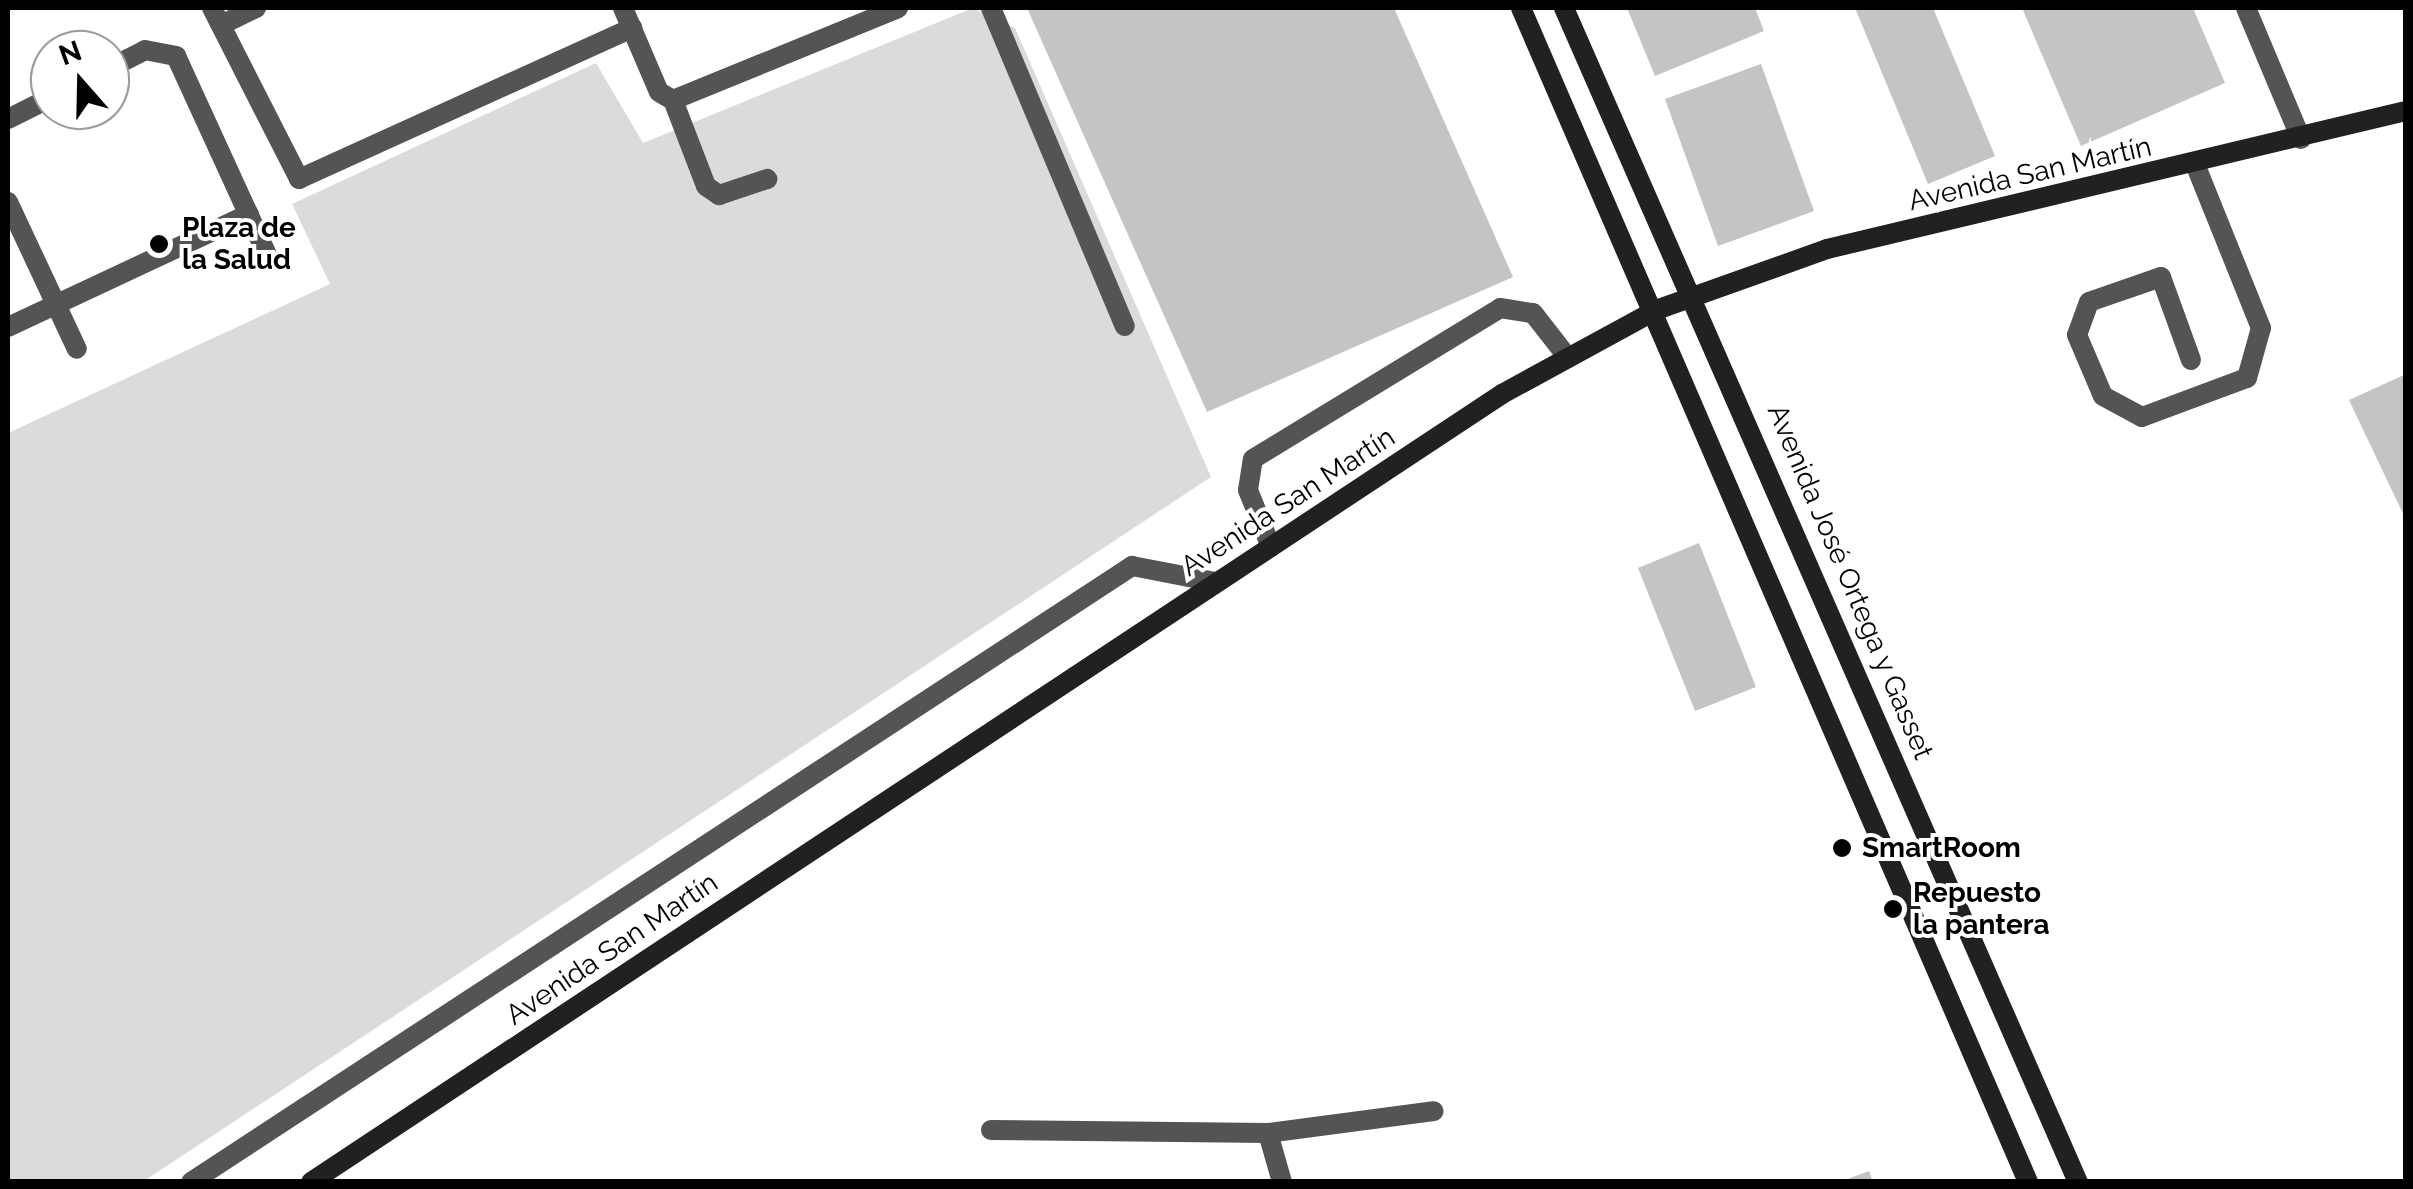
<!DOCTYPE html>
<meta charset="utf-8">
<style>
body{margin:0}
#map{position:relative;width:2413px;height:1189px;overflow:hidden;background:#fff;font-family:Raleway,sans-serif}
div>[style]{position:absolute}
.green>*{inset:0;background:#dbdbdb}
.building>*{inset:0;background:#c4c4c4}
.service>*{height:20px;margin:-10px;padding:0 10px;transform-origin:10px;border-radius:10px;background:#545454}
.minor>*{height:20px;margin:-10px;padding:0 10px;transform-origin:10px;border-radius:10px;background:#545454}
.secondary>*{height:20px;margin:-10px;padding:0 10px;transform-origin:10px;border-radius:10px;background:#212121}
.dots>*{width:28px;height:28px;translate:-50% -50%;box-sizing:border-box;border:5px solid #fff;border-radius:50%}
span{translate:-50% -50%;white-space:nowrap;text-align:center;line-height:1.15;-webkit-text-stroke:8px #fff;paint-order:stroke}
.street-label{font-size:28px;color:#000}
.poi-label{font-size:28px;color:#000;font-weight:700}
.left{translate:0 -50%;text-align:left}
.frame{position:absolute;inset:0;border:10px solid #000;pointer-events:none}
.north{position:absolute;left:30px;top:30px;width:100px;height:100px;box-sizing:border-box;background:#fff;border:2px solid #999;border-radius:50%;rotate:340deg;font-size:28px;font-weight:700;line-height:40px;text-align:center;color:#000}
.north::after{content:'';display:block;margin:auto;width:35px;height:45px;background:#000;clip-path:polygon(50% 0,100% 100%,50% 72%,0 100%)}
</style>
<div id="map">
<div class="green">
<div style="clip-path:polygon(973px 8px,1015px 28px,1211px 477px,144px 1181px,8px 1182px,8px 433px,330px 284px,292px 204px,596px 63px,643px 143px)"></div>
</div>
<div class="building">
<div style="clip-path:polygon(1027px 8px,1394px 8px,1513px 277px,1207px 412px)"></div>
<div style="clip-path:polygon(1627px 8px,1755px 8px,1764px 31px,1655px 76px)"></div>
<div style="clip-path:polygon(1855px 8px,1933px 8px,1995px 156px,1928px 184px)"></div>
<div style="clip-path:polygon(2022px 8px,2193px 8px,2225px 83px,2081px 146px)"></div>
<div style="clip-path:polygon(1761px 64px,1814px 211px,1718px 246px,1665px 99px)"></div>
<div style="clip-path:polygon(2406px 374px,2406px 520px,2349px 400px)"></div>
<div style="clip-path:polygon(1699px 543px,1756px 687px,1695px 711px,1638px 568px)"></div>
<div style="clip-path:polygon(1869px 1171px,1873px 1182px,1842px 1182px,1842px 1181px)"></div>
</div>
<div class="service">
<div style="left:212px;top:8px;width:192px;rotate:63deg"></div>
<div style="left:299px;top:179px;width:366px;rotate:-24.4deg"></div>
<div style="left:623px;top:8px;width:91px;rotate:66.8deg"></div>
<div style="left:659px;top:92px;width:16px;rotate:30deg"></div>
<div style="left:673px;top:100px;width:243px;rotate:-22.2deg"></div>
<div style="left:991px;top:8px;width:345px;rotate:67.2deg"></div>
<div style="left:221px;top:25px;width:39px;rotate:-26deg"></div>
<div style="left:110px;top:68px;width:39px;rotate:-27deg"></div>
<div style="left:145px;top:50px;width:32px;rotate:11deg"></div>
<div style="left:176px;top:56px;width:226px;rotate:65.4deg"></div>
<div style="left:673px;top:100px;width:92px;rotate:69deg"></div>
<div style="left:706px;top:186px;width:16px;rotate:35deg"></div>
<div style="left:719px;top:195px;width:51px;rotate:-18.4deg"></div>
<div style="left:8px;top:119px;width:47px;rotate:-26.6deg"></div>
<div style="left:8px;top:202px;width:162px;rotate:64.9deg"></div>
<div style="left:8px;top:327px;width:266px;rotate:-25.1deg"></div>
<div style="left:2191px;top:360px;width:88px;rotate:-109.9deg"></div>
<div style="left:2161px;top:277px;width:76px;rotate:160.9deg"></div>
<div style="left:2089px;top:302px;width:35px;rotate:110deg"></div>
<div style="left:2077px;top:335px;width:66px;rotate:66.9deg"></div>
<div style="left:2103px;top:396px;width:44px;rotate:28.3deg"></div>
<div style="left:2142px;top:417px;width:112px;rotate:-20.4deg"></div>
<div style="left:2247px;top:378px;width:52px;rotate:-74.4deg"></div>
<div style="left:2261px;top:328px;width:177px;rotate:-111.9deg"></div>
<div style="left:1271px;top:547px;width:61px;rotate:-112deg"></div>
<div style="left:1248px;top:490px;width:31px;rotate:-81deg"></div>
<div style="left:1253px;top:459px;width:289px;rotate:-31.4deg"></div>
<div style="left:1500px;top:308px;width:33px;rotate:9deg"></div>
<div style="left:1533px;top:313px;width:57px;rotate:52.1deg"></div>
<div style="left:191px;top:1182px;width:1125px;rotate:-33.21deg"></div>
<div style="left:1132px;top:566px;width:85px;rotate:10.9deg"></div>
</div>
<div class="minor">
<div style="left:2246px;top:8px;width:142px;rotate:67.2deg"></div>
<div style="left:991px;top:1130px;width:277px;rotate:0.6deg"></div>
<div style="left:1268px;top:1133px;width:167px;rotate:-7.5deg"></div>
<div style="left:1268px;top:1133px;width:51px;rotate:74.1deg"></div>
</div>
<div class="secondary">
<div style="left:1521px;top:8px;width:1279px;rotate:66.64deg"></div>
<div style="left:1564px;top:8px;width:1282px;rotate:66.36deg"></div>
<div style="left:311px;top:1182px;width:1428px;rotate:-33.49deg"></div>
<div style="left:1502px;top:394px;width:175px;rotate:-28.6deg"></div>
<div style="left:1656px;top:310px;width:182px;rotate:-19.6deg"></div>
<div style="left:1827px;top:249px;width:595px;rotate:-13.41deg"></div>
</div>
<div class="dots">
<div style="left:159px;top:244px;background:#000"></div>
<div style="left:1842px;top:848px;background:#000"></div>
<div style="left:1893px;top:909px;background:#000"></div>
</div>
<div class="street-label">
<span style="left:2030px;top:174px;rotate:-13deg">Avenida San Martín</span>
<span style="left:1288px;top:502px;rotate:-33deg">Avenida San Martín</span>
<span style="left:1850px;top:582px;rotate:67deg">Avenida José Ortega y Gasset</span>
<span style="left:612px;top:949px;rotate:-34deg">Avenida San Martín</span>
</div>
<div class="poi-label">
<span class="left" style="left:182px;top:244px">Plaza de<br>la Salud</span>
<span class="left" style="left:1862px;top:848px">SmartRoom</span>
<span class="left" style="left:1913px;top:909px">Repuesto<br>la pantera</span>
</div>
<div class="frame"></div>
<div class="north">N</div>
</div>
